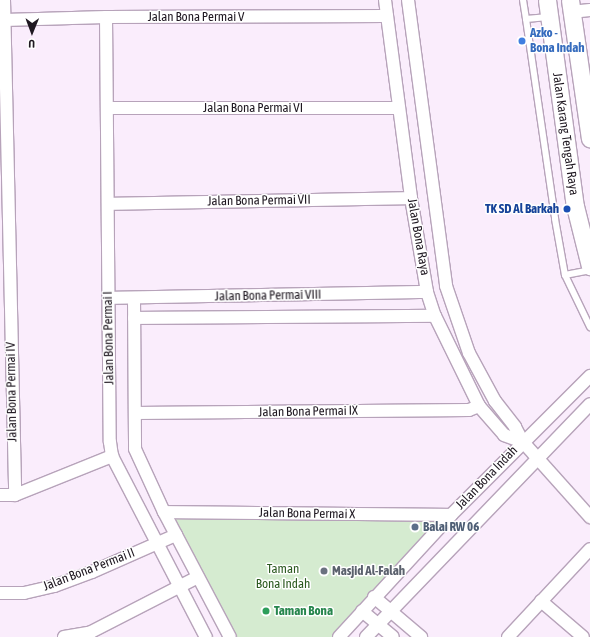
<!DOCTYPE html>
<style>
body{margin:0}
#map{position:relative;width:590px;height:637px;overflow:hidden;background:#faedfc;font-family:"Asap Condensed",sans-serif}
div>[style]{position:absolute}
.green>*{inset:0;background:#d5ebd0}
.roads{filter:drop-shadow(1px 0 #b7a3ba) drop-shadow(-1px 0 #b7a3ba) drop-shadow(0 1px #b7a3ba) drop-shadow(0 -1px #b7a3ba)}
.service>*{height:6px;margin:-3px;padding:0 3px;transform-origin:3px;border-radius:3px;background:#fff}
.minor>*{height:12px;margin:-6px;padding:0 6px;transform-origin:6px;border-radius:6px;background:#fff}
.secondary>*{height:17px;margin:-8.5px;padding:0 8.5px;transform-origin:8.5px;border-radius:8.5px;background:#fff}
.dots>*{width:11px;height:11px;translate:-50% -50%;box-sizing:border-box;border:2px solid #fff;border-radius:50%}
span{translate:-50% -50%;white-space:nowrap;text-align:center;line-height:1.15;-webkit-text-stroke:3px #fff;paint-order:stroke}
.street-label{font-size:13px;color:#1f1821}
.shop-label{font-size:13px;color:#366cbe;font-weight:700}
.left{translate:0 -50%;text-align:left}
.transit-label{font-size:13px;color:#164399;font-weight:700}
.right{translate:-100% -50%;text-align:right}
.service-label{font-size:13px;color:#4e5e75;font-weight:700}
.park-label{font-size:13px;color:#2d5a21}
.worship-label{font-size:13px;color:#5b616d;font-weight:700}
.leisure-label{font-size:13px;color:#27864d;font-weight:700}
.north{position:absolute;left:12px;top:12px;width:40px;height:40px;-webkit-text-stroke:3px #fff;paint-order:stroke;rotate:181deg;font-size:11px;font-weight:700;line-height:16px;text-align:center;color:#1f1821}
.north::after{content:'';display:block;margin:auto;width:14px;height:18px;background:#1f1821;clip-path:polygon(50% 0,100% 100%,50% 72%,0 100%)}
</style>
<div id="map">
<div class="green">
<div style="clip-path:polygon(172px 518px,439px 520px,333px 637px,235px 637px)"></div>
</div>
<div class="roads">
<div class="service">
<div style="left:523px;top:0;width:19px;rotate:81deg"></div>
<div style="left:548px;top:17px;width:22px;rotate:175deg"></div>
<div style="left:526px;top:19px;width:202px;rotate:81.7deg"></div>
<div style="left:555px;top:219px;width:57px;rotate:79.9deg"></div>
<div style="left:565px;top:275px;width:25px;rotate:-11deg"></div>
<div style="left:565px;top:275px;width:58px;rotate:64.3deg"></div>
</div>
<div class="minor">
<div style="left:4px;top:0;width:495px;rotate:88.7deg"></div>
<div style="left:385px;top:0;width:200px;rotate:82.5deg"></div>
<div style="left:411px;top:198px;width:95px;rotate:80.3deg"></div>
<div style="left:427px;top:292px;width:25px;rotate:72deg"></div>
<div style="left:435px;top:316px;width:100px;rotate:63.9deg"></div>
<div style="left:479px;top:406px;width:38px;rotate:49deg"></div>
<div style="left:504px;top:435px;width:20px;rotate:20deg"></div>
<div style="left:408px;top:0;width:289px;rotate:82.4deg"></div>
<div style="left:446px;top:286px;width:71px;rotate:71.1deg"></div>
<div style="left:469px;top:353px;width:55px;rotate:61.6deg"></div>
<div style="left:495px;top:401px;width:33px;rotate:52deg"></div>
<div style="left:515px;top:427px;width:17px;rotate:62deg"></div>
<div style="left:523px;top:442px;width:101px;rotate:48.2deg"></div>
<div style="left:571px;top:12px;width:19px;rotate:-6deg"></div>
<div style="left:106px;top:17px;width:425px;rotate:89.5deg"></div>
<div style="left:110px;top:442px;width:14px;rotate:82deg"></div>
<div style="left:112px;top:456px;width:204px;rotate:62.6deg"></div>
<div style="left:4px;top:20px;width:102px;rotate:-1.7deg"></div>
<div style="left:106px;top:17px;width:281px;rotate:-0.2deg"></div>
<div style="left:107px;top:108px;width:292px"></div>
<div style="left:108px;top:204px;width:303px;rotate:-1.1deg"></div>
<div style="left:109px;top:298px;width:318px;rotate:-1.1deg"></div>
<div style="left:134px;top:299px;width:150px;rotate:89.6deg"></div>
<div style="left:135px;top:449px;width:69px;rotate:65.3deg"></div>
<div style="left:164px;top:512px;width:141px;rotate:62.2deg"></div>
<div style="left:134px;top:318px;width:301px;rotate:-0.4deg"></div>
<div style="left:135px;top:413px;width:334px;rotate:-0.5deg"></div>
<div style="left:469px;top:410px;width:11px;rotate:-22deg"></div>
<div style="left:0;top:495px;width:15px"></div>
<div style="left:15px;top:495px;width:105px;rotate:-21.9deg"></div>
<div style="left:164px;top:512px;width:287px;rotate:0.6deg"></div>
<div style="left:0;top:593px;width:24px"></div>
<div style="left:24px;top:593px;width:31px;rotate:-13deg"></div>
<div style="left:54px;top:586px;width:40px;rotate:-20.2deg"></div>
<div style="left:92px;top:572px;width:92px;rotate:-23.8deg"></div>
<div style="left:374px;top:597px;width:62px;rotate:40.4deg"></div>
<div style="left:541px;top:601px;width:55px;rotate:40.6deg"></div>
<div style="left:362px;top:611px;width:40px;rotate:40deg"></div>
<div style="left:64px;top:637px;width:27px;rotate:-10deg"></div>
<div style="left:91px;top:632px;width:120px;rotate:-27.2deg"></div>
<div style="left:339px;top:637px;width:166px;rotate:-47.4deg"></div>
<div style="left:451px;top:515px;width:197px;rotate:-45deg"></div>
<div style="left:366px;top:637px;width:323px;rotate:-46.1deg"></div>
<div style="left:508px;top:637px;width:120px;rotate:-47deg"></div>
</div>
<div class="secondary">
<div style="left:547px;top:0;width:208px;rotate:82.3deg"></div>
<div style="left:575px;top:206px;width:62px;rotate:76deg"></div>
<div style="left:570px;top:0;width:140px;rotate:81.8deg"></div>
</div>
</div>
<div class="dots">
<div style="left:522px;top:41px;background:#3f7fe0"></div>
<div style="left:567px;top:209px;background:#1a4fb4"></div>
<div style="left:415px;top:527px;background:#5c6f8a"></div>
<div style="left:324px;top:571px;background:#6b7280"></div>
<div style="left:266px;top:611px;background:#2e9e5b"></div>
</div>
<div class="street-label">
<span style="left:196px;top:17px">Jalan Bona Permai V</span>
<span style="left:253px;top:108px">Jalan Bona Permai VI</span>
<span style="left:565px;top:134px;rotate:82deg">Jalan Karang Tengah Raya</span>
<span style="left:259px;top:201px;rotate:-1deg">Jalan Bona Permai VII</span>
<span style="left:418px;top:237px;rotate:80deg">Jalan Bona Raya</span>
<span style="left:268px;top:296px;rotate:-1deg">Jalan Bona Permai VIII</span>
<span style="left:109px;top:338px;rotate:-91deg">Jalan Bona Permai I</span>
<span style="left:12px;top:392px;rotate:-91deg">Jalan Bona Permai IV</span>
<span style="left:308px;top:412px;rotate:-1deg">Jalan Bona Permai IX</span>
<span style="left:487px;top:478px;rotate:-46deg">Jalan Bona Indah</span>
<span style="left:307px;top:514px;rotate:1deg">Jalan Bona Permai X</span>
<span style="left:89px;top:570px;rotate:-21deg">Jalan Bona Permai II</span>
</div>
<div class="shop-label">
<span class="left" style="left:530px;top:41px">Azko -<br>Bona Indah</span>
</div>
<div class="transit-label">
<span class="right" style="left:559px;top:209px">TK SD Al Barkah</span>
</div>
<div class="service-label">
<span class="left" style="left:423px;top:527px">Balai RW 06</span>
</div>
<div class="park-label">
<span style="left:283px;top:577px">Taman<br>Bona Indah</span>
</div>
<div class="worship-label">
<span class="left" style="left:332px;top:571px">Masjid Al-Falah</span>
</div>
<div class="leisure-label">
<span class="left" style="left:274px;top:611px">Taman Bona</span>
</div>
<div class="north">U</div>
</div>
